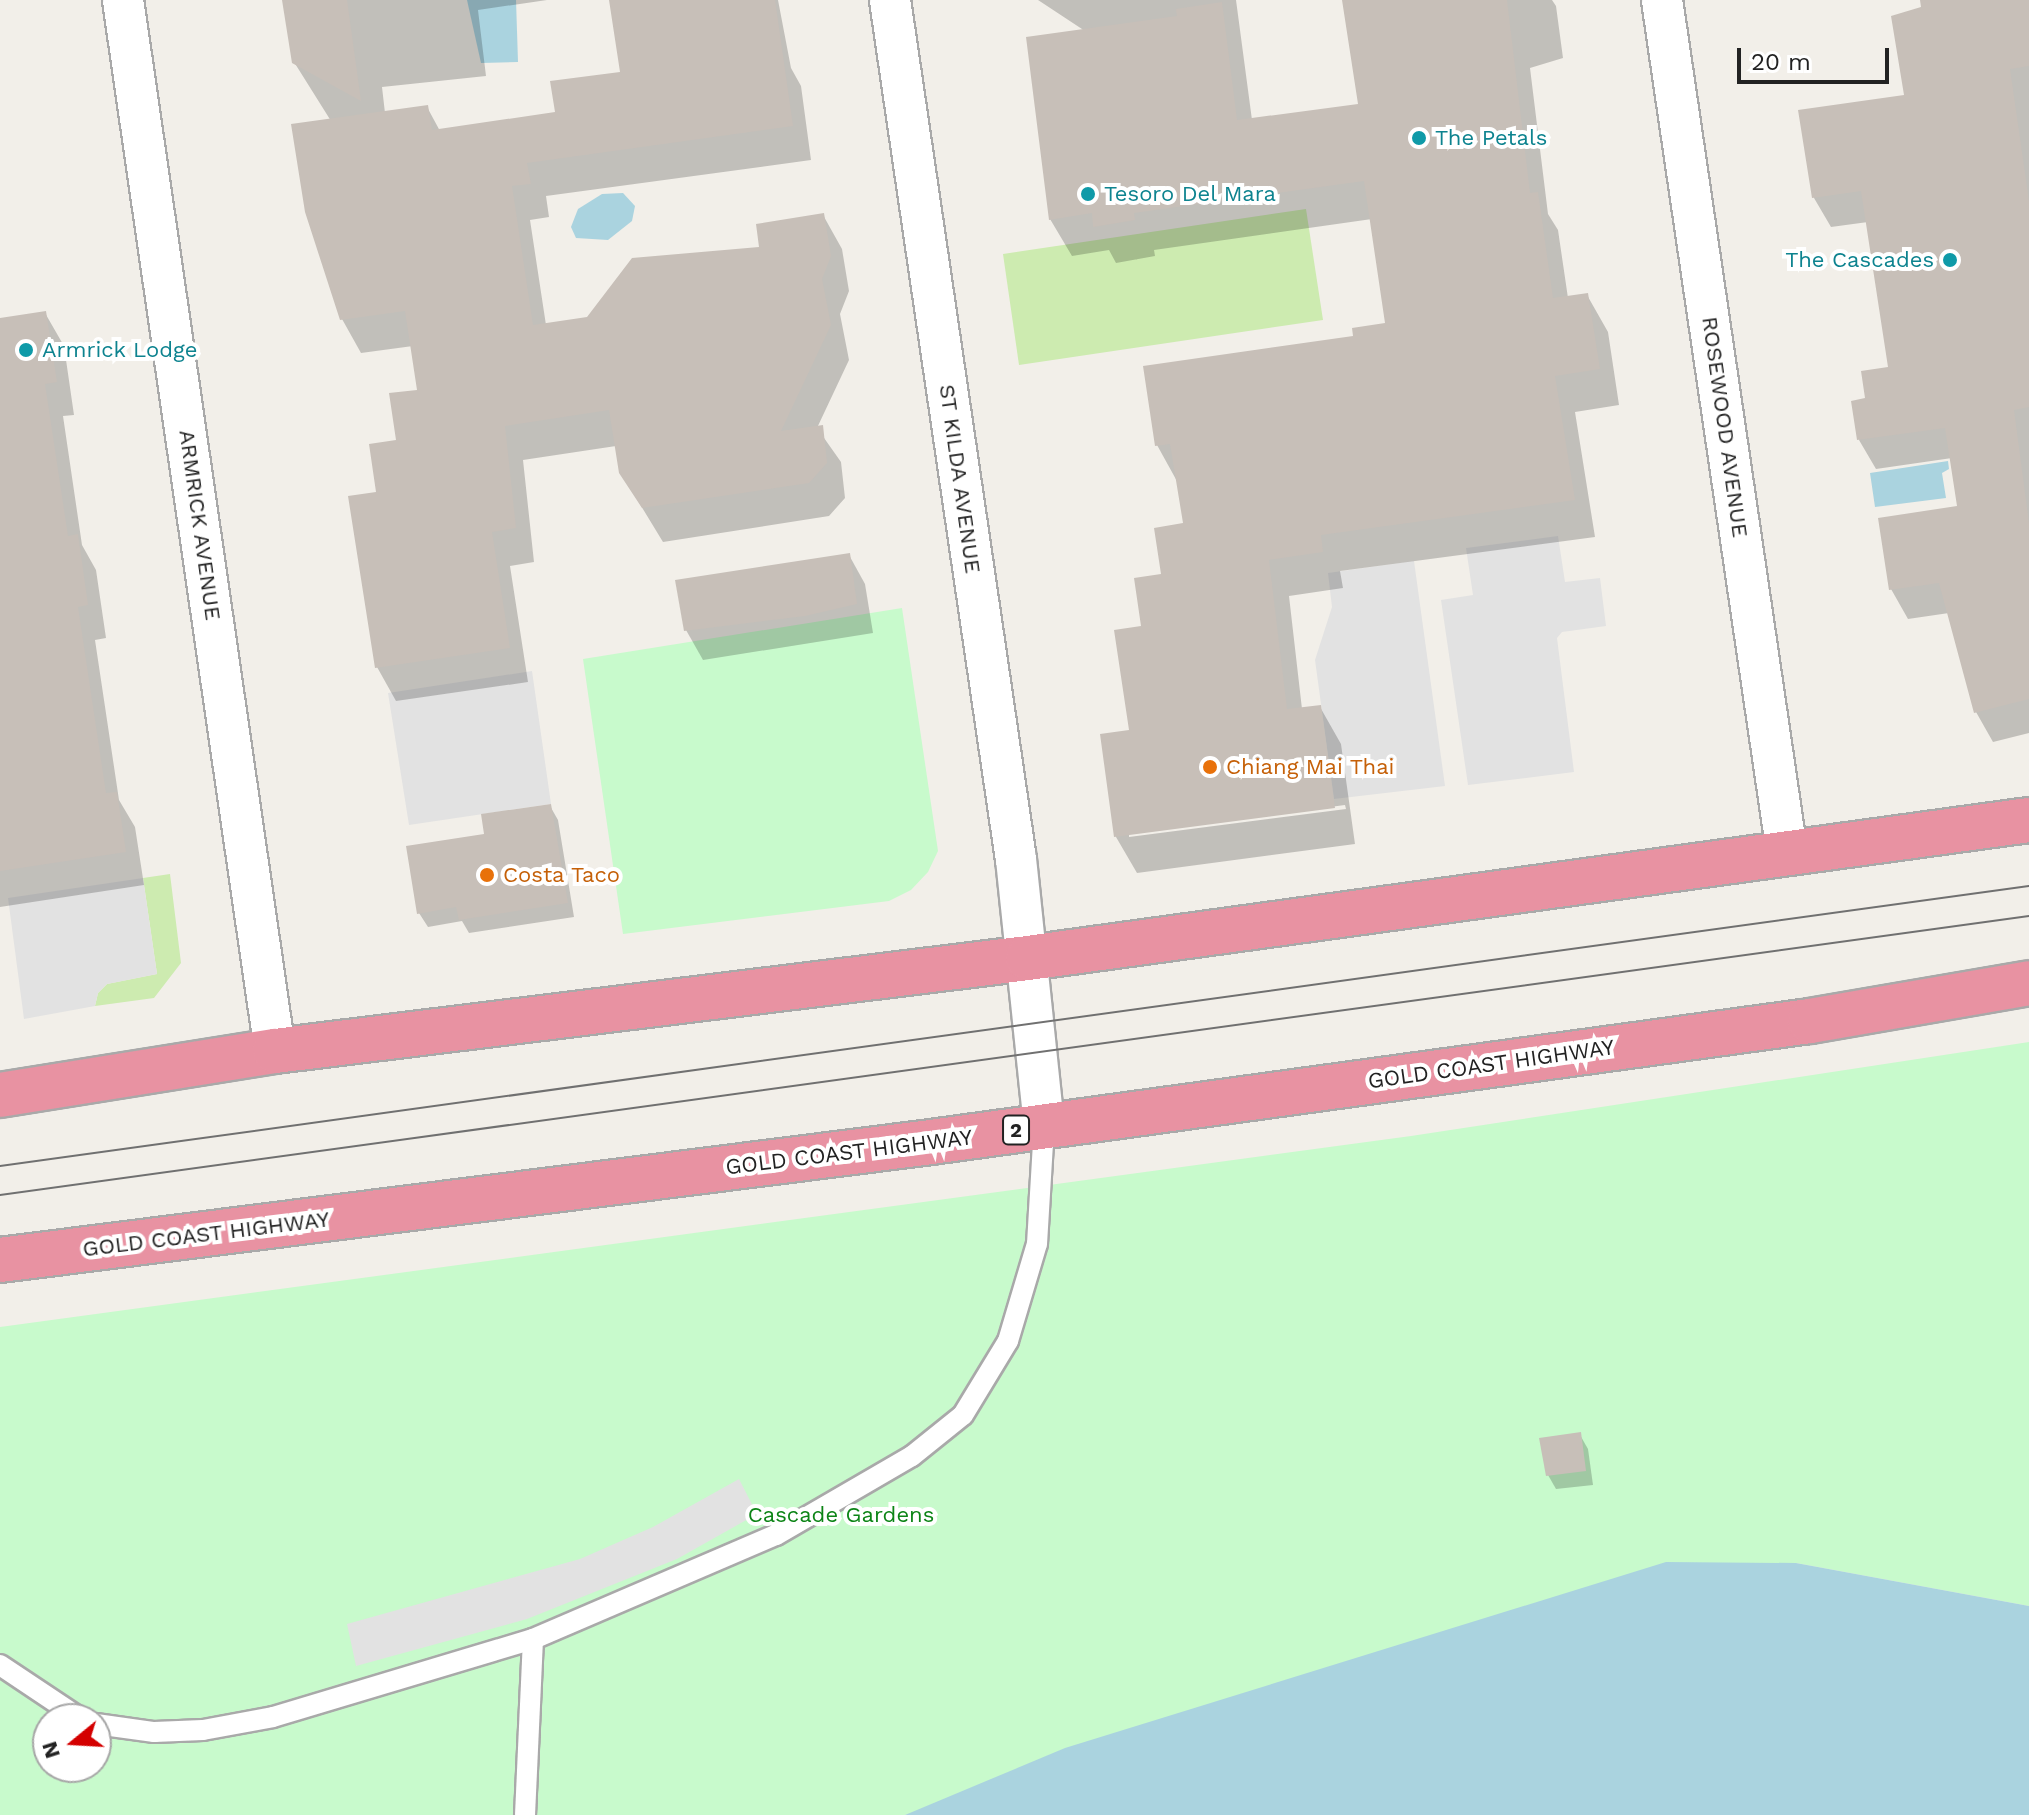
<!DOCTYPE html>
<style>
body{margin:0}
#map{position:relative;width:2029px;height:1815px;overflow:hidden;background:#f2efe9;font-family:"Work Sans",sans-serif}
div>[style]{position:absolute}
.grass>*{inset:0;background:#cdebb0}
.park>*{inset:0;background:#c8facc}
.parking>*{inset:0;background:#e2e2e2}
.water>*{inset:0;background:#aad3df}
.shadow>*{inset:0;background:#0003}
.building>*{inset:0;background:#c7bfb8}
.roads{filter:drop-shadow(2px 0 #a9a9a9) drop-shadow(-2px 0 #a9a9a9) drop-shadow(0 2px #a9a9a9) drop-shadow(0 -2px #a9a9a9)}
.lane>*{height:20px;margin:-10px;padding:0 10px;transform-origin:10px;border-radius:10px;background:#fff}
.street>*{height:40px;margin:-20px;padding:0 20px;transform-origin:20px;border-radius:20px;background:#fff}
.highway>*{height:44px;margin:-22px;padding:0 22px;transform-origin:22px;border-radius:22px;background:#e892a2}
.tram>*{height:2px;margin:-1px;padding:0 1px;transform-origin:1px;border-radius:1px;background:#707070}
.dots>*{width:22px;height:22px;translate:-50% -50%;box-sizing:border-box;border:4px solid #fff;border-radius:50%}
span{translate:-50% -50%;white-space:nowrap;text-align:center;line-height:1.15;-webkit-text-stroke:8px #fff;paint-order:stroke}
.shield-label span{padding:2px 6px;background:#fff;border:2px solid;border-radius:6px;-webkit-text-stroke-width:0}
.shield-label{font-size:20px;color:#222;font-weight:700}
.culture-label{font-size:22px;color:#0d838f}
.left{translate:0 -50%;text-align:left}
.right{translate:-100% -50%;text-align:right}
.street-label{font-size:22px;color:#222}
.food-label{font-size:22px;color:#c56008}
.park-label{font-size:22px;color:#0c8416}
.north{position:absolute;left:32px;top:1703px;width:80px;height:80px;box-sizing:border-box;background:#fff;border:2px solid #a7a7a7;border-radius:50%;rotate:252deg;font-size:22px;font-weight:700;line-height:32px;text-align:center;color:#222}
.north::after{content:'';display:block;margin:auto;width:28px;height:36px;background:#d40000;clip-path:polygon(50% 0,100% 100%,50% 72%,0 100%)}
.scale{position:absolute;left:1737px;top:48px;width:152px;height:36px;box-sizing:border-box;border:4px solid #222;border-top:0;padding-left:10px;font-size:24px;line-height:28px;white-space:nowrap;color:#222;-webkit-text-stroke:6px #fff;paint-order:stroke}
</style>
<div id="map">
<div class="grass">
<div style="clip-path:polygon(1306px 209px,1323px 320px,1019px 365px,1003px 254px)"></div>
<div style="clip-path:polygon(170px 874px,181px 963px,154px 998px,95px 1006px,98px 993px,107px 984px,157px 974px,143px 878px)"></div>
</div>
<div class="park">
<div style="clip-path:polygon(902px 608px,938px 851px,928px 872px,911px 890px,889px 901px,623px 934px,583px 659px)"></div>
<div style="clip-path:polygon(evenodd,2029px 1042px,2029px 1606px,1796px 1563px,905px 1815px,0 1815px,0 1327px,1411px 1136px,2029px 1042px,48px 1719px,96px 1719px,96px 1767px,48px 1767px,48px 1719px)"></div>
</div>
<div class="parking">
<div style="clip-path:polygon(1558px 536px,1565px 582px,1600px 578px,1606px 626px,1562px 632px,1557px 638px,1574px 772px,1468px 785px,1441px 600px,1473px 595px,1466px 548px)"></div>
<div style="clip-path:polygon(1414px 561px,1445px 786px,1334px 799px,1315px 660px,1332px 607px,1328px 573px)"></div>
<div style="clip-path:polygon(532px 671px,551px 804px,409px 825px,388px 693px)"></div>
<div style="clip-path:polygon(143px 878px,157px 974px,107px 984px,98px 993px,95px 1006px,24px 1019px,8px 898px)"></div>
<div style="clip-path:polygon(739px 1479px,757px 1514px,677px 1559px,527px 1619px,356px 1666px,347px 1624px,580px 1559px,653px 1527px)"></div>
</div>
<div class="water">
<div style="clip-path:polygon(467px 0,516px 0,518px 62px,481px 63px)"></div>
<div style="clip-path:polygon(623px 193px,635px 206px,632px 221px,608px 240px,576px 238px,571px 227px,578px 209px,602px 194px)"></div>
<div style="clip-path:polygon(1948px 461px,1949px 469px,1942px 473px,1946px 498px,1875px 507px,1870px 473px)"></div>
<div style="clip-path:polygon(1666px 1562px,1796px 1563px,2029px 1606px,2029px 1815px,905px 1815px,1065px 1748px)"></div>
</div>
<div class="shadow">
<div style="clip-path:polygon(284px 0,547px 0,478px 10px,486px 76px,382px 87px,385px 113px,427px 107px,440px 131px,557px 113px,622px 74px,611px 0,778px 0,791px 68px,801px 86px,811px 160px,546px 196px,549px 217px,530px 220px,546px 325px,588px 319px,761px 249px,823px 215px,842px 249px,849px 291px,840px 314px,849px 360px,817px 428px,841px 462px,845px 498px,829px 516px,663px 542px,621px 473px,616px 446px,523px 460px,534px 562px,510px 566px,528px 682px,396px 701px,377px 667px,378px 494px,420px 391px,413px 346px,361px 353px,342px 319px,331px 121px,294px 62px)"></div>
<div style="clip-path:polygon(evenodd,1038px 0,1236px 0,1252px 120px,1360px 106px,1344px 0,1552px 0,1556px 6px,1563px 58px,1530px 68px,1548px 214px,1558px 230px,1568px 298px,1587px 295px,1608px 332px,1619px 405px,1575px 412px,1595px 537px,1340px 571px,1343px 588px,1289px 596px,1302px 709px,1320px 707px,1341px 744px,1355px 844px,1137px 873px,1116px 837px,1103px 736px,1131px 732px,1143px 628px,1185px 525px,1178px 483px,1157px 445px,1387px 325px,1372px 219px,1154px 250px,1155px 256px,1116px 263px,1109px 250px,1072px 256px,1050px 219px,1085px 31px,1038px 0,1345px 805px,1346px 809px,1129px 837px,1129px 833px,1345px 805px)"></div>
<div style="clip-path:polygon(1922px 0,2029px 0,2029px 733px,1993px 742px,1976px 712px,1949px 613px,1908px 619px,1891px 589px,1959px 508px,1952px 458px,1876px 469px,1859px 440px,1868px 400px,1890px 368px,1868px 222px,1831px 227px,1814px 198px,1801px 112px,1907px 97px)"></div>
<div style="clip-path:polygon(45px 313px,64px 346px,74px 415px,63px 416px,82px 545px,96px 570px,106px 638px,95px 640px,119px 800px,135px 827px,144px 885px,0 907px,0 320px)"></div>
<div style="clip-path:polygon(849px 555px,865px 584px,873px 633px,703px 660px,686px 630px)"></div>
<div style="clip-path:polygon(550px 806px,558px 820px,574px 917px,469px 933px,462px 921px,428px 927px,419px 913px,486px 835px)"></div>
<div style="clip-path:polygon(1580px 1435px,1588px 1449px,1593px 1485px,1556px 1489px,1548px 1475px)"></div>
</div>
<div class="building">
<div style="clip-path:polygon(282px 0,347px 0,361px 101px,292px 63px)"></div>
<div style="clip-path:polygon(609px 0,775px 0,793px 126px,527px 163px,531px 184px,512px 186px,533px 325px,587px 317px,632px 258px,759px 247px,756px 224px,824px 213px,831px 256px,822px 279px,831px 325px,781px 431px,823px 425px,827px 463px,809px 483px,642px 508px,619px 473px,609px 410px,505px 426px,516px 528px,492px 532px,510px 648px,375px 668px,348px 496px,376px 492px,369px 444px,396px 440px,389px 393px,417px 390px,405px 311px,340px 320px,305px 212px,291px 124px,428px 105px,432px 130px,555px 112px,550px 81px,620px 72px)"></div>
<div style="clip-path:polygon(1342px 0,1507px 0,1530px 193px,1538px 192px,1553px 298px,1588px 293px,1600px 369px,1555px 376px,1575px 500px,1321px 535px,1323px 552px,1269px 560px,1287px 709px,1321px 705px,1335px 808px,1114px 837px,1100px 734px,1129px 730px,1114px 630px,1141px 626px,1134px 578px,1161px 574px,1154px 528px,1183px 523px,1170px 444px,1155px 446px,1143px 366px,1353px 336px,1352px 328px,1385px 323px,1364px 181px,1134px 213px,1135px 220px,1093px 227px,1092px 213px,1049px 220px,1026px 37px,1177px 16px,1176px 9px,1222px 2px,1237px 120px,1358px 104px)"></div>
<div style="clip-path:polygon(1920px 0,2029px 0,2029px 66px,2010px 69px,2029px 201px,2029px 407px,2014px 410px,2029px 523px,2029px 699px,1974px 713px,1939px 583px,1889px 590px,1878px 518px,1957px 506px,1945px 428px,1857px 440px,1851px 401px,1865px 398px,1861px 371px,1888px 367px,1861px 191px,1812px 198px,1798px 110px,1904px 95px,1891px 16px,1921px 7px)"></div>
<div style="clip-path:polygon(46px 311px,57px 382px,45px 384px,68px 536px,78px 534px,88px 605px,78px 607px,106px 793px,117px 792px,126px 852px,0 871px,0 318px)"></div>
<div style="clip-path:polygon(850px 553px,857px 604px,805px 616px,684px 631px,675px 580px)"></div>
<div style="clip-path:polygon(551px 804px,568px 903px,459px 920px,456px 907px,417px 914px,406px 846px,484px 834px,481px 814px)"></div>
<div style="clip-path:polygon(1581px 1432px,1586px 1471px,1546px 1476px,1539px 1438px)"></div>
</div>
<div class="roads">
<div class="lane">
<div style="left:0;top:1665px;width:97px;rotate:33.7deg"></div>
<div style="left:96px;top:1724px;width:59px;rotate:7.9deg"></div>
<div style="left:154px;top:1732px;width:49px;rotate:-2.3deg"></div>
<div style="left:203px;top:1730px;width:71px;rotate:-10.5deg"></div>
<div style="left:273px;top:1717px;width:271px;rotate:-16.7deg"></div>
<div style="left:533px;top:1639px;width:264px;rotate:-23.2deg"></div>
<div style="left:776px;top:1535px;width:157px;rotate:-30.2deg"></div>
<div style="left:912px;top:1456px;width:65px;rotate:-38.8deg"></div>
<div style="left:963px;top:1415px;width:87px;rotate:-58.7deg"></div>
<div style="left:1008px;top:1341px;width:101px;rotate:-73.4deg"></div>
<div style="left:1037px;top:1244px;width:118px;rotate:-86.6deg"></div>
<div style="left:525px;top:1815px;width:176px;rotate:-87.4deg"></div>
</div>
<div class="street">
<div style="left:123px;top:0;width:1062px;rotate:81.77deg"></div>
<div style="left:890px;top:0;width:868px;rotate:81.66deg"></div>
<div style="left:1016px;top:859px;width:268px;rotate:84deg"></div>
<div style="left:1662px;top:0;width:862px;rotate:81.66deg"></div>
</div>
<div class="highway">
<div style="left:0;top:1095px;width:278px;rotate:-9.1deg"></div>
<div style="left:275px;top:1051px;width:759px;rotate:-7.04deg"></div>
<div style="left:1028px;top:958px;width:1010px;rotate:-7.85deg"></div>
<div style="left:0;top:1260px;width:938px;rotate:-7.22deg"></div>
<div style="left:931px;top:1142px;width:887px;rotate:-7.84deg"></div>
<div style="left:1810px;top:1021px;width:222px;rotate:-9.8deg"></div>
</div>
</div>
<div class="tram">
<div style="left:0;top:1166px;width:2048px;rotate:-7.86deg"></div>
<div style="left:0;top:1195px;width:2048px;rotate:-7.83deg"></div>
</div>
<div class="dots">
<div style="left:1419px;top:138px;background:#0f9aa8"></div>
<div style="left:1088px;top:194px;background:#0f9aa8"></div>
<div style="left:1950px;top:260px;background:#0f9aa8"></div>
<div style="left:26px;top:350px;background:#0f9aa8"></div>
<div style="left:1210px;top:767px;background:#e8710a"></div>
<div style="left:487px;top:875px;background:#e8710a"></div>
</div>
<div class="shield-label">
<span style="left:1016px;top:1130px">2</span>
</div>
<div class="culture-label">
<span class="left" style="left:1435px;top:138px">The Petals</span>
<span class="left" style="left:1104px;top:194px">Tesoro Del Mara</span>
<span class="right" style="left:1934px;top:260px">The Cascades</span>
<span class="left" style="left:42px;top:350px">Armrick Lodge</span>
</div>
<div class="street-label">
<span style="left:1725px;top:427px;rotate:82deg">ROSEWOOD AVENUE</span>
<span style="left:960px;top:479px;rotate:82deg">ST KILDA AVENUE</span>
<span style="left:200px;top:525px;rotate:82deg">ARMRICK AVENUE</span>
<span style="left:1491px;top:1064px;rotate:-8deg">GOLD COAST HIGHWAY</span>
<span style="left:849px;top:1152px;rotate:-7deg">GOLD COAST HIGHWAY</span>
<span style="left:206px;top:1234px;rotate:-7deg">GOLD COAST HIGHWAY</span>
</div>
<div class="food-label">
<span class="left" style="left:1226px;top:767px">Chiang Mai Thai</span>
<span class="left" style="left:503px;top:875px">Costa Taco</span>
</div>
<div class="park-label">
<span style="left:841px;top:1515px">Cascade Gardens</span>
</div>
<div class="north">N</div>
<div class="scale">20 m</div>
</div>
